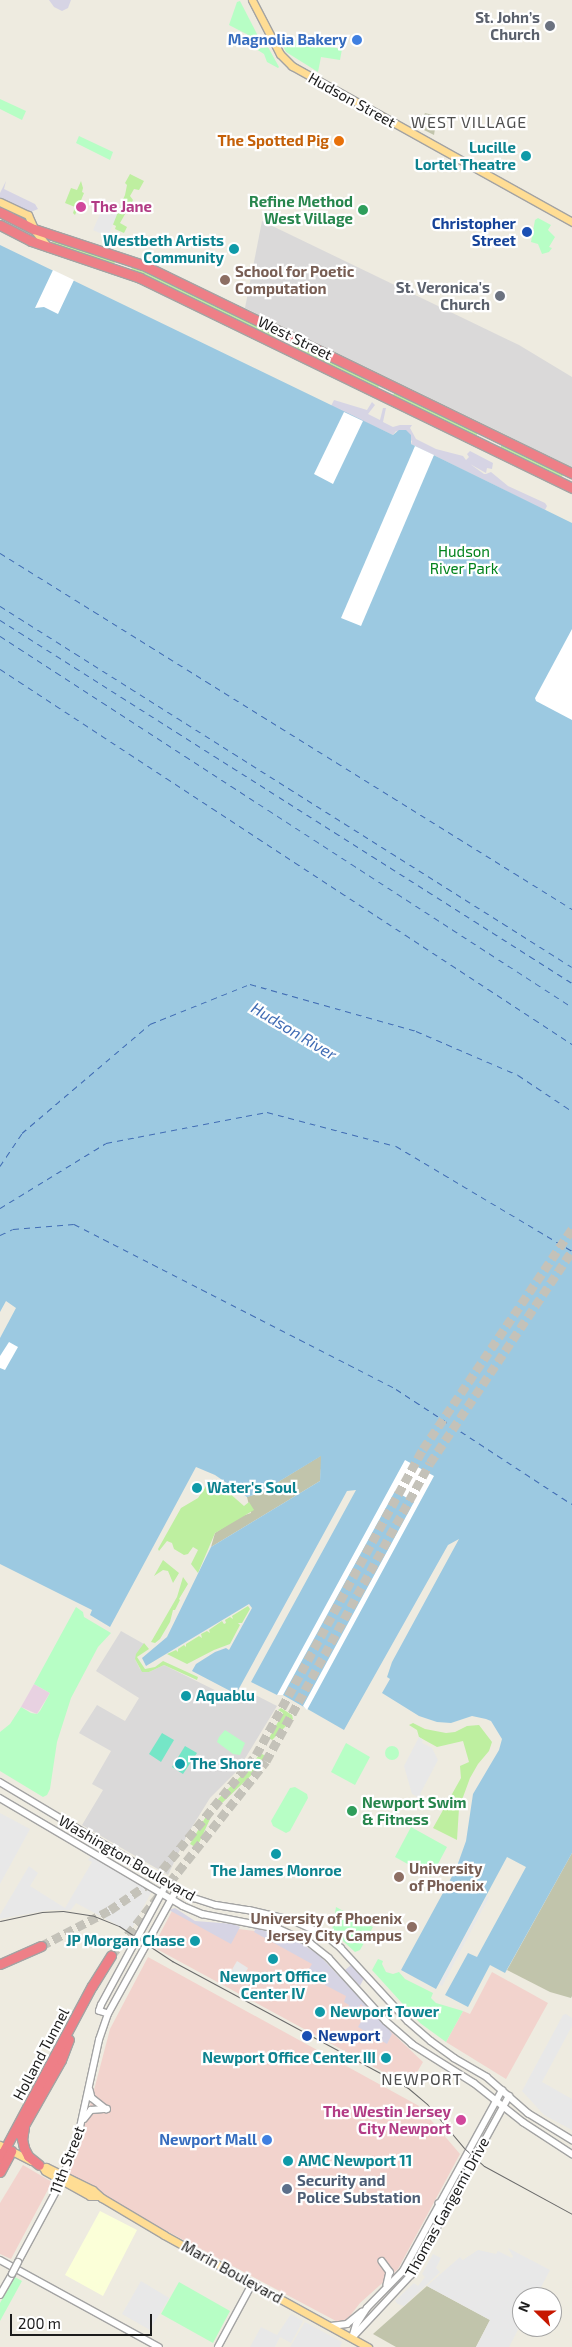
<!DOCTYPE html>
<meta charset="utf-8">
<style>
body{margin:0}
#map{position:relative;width:572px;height:2347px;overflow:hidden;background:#eeebe0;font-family:"Exo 2",sans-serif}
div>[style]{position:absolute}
.residential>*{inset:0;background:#dad9d9}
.commercial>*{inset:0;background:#f2d3cd}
.industrial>*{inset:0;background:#e8d1e1}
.education>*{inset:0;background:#fbffd8}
.construction>*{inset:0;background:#c1c4ab}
.grass>*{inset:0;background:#beefa0}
.park>*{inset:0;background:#b7fec5}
.round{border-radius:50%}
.pitch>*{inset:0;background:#75e6c7}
.parking>*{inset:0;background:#e8e8e8}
.plaza>*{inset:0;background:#d6d4e4}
.water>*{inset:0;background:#9cc9e1}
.pier>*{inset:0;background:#fff}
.ferry>*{height:1px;margin-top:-0.5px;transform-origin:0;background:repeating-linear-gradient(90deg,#406cb4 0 6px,transparent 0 11px)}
.highway-tunnel>*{height:9px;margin-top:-4.5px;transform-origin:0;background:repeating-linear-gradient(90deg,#c4c2b9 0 9px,transparent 0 13.5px)}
.roads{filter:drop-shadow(1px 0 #a3a3a3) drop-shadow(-1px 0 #a3a3a3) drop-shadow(0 1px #a3a3a3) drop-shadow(0 -1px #a3a3a3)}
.minor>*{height:5.5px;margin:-2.75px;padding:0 2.75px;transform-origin:2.75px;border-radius:2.75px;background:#fff}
.major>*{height:7px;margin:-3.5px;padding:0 3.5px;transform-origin:3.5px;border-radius:3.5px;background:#ffdd94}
.highway>*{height:9px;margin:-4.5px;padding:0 4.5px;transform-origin:4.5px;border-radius:4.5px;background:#ee7f87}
.tram>*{height:1px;margin:-0.5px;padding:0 0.5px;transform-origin:0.5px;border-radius:0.5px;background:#6a6a6a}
.bridges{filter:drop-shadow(1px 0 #a3a3a3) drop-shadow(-1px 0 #a3a3a3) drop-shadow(0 1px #a3a3a3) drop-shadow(0 -1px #a3a3a3)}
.minor-bridge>*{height:5.5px;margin:-2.75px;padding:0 2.75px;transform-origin:2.75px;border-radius:2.75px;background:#fff}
.dots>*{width:14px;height:14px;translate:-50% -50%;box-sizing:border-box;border:2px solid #fff;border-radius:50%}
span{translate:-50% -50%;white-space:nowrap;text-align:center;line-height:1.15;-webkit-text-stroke:4.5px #fff;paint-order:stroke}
.worship-label{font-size:15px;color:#5b616d;font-weight:700}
.right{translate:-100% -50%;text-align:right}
.shop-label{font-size:15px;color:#366cbe;font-weight:700}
.street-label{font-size:15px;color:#1c1c1c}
.food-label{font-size:15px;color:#c56008;font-weight:700}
.culture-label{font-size:15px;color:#0d838f;font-weight:700}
.left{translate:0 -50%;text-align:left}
.leisure-label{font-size:15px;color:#27864d;font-weight:700}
.hotel-label{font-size:15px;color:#b23c85;font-weight:700}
.transit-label{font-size:15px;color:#164399;font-weight:700}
.education-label{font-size:15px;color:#785e54;font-weight:700}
.park-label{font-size:15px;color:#01821b}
.service-label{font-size:15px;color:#4e5e75;font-weight:700}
.neighbourhood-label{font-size:16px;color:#4f4f4f;letter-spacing:1px}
.water-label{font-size:16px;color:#406cb4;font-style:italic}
.north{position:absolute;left:512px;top:2287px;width:50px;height:50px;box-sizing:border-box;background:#fff;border:1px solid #a4a4a4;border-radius:50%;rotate:292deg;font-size:14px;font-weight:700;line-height:20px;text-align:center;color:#1c1c1c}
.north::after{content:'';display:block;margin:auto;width:18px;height:22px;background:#c71700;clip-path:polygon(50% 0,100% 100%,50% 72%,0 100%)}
.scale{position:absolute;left:10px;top:2314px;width:142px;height:22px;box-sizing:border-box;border:2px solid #1c1c1c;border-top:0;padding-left:6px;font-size:15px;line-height:18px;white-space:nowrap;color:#1c1c1c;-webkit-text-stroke:4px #fff;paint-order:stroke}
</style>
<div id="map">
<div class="residential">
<div style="clip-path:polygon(262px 221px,519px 345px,572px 377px,572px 467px,245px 308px)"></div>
<div style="clip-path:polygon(121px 1631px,144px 1644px,135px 1659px,140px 1669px,149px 1672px,164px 1665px,239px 1702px,246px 1690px,277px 1706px,238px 1770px,210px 1798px,187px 1835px,168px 1875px,82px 1825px,103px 1790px,92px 1784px,111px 1751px,79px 1733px,97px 1705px,125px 1721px,139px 1698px,96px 1671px)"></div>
</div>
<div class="commercial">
<div style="clip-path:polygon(172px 1911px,196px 1924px,255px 1931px,326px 1970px,423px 2062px,409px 2086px,153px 1947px)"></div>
<div style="clip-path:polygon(148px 1957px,419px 2106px,460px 2154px,398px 2269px,360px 2303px,346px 2321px,336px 2321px,67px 2178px,82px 2136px,110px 2029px)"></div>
<div style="clip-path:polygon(492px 1972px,548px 2003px,506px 2079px,446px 2042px,463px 2011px,470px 2014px)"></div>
<div style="clip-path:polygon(23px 2165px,52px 2182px,11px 2259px,0 2254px,0 2203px)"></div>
</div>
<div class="industrial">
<div style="clip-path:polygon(34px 1684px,50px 1693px,37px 1714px,21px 1707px)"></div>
</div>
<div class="education">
<div style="clip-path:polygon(100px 2211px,137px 2230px,103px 2296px,65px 2275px)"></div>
</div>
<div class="construction">
<div style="clip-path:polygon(425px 113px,437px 116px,434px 135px,418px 127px)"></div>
<div style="clip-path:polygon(322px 1455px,320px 1481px,211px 1547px,215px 1533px,239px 1517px,251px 1513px,247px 1497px,260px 1493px)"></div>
<div style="clip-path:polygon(572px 1853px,572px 1996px,571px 1998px,550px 1992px,507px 1970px)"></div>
<div style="clip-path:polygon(427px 2286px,490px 2320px,476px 2347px,396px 2347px,373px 2334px)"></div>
</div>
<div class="grass">
<div style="clip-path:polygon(130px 174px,144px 181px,139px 190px,134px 189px,130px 196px,133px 200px,120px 223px,127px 227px,124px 233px,115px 229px,116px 226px,112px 224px,125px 195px,127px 185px,125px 183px)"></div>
<div style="clip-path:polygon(81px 181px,83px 188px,82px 192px,84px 193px,75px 215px,73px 213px,75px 207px,65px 203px,71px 188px,77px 190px)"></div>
<div style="clip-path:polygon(53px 241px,115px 260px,115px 262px,114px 264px,52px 244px)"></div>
<div style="clip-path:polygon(133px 266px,276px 335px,275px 339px,131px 270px)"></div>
<div style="clip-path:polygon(294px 343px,379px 385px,378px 389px,292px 347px)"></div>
<div style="clip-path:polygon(395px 392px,478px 433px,476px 436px,393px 395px)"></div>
<div style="clip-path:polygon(502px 444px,563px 475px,561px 479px,500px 448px)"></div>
<div style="clip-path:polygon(208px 1480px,228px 1492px,244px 1506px,249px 1502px,254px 1510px,215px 1533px,198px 1573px,191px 1564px,198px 1550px,193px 1547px,188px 1554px,184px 1555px,174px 1549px,172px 1543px,167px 1541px,159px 1551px,158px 1549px,181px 1508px,198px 1498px,205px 1488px)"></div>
<div style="clip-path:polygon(163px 1560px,179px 1573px,173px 1583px,168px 1571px,163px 1570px,154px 1576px)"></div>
<div style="clip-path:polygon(183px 1577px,188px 1584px,179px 1599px,180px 1600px,175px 1610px,173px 1610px,170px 1622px,160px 1639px,155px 1643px,151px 1642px,177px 1597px)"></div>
<div style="clip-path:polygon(248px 1606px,250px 1609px,242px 1623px,238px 1623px,240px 1625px,230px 1644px,214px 1650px,187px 1664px,167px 1654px,176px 1650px,178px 1652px,178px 1649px,184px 1645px,186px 1647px,186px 1644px,199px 1636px,202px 1638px,201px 1634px,207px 1631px,210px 1633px,209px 1630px,222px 1621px,224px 1624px,226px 1623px,225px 1620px,230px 1617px,233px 1619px,232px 1616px)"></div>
<div style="clip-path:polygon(144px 1643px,149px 1649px,137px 1657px,145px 1669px,155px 1667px,163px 1661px,198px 1677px,197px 1680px,164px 1665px,149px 1672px,142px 1672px,135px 1659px,136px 1654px)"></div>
<div style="clip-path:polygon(281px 1708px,292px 1715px,293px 1719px,272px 1740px,269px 1738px,283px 1713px,278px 1710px)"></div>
<div style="clip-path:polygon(413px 1723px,425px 1729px,446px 1733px,455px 1732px,467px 1726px,479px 1725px,492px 1742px,489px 1751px,478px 1764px,470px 1778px,459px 1808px,457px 1840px,433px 1828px,461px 1778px,460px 1766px,469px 1762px,463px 1741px,437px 1747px,419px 1737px,417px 1730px,409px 1725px)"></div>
<div style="clip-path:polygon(260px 1753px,266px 1756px,261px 1766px,221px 1804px,217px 1800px,252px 1765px)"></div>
<div style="clip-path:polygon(208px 1813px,211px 1817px,197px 1847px,195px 1847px,190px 1844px)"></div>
</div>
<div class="park">
<div style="clip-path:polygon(240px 1px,258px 36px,256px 39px,229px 25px,237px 2px)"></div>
<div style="clip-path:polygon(289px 39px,342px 49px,340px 60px,321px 57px,318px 72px,286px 52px,282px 44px)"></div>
<div style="clip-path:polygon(268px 47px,279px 67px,278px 68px,267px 62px,264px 54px,256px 49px)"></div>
<div style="clip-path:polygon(0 99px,26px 111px,22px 120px,0 109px)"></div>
<div style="clip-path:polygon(79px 136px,113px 152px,110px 160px,76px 143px)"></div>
<div style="clip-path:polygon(538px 218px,551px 225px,548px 230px,555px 237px,549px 247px,552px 248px,549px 252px,542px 254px,538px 244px,531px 242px,535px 220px)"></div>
<div style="clip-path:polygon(76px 1607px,83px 1612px,84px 1617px,111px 1633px,98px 1647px,71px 1698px,57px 1742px,50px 1789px,47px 1795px,43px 1797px,0 1771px,0 1732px,10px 1724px,21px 1707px,31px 1713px,37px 1714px,40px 1711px,50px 1693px,34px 1684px)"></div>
<div style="clip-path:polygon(225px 1730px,245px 1743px,240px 1755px,233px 1754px,217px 1742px,219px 1737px)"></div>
<div style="clip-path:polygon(346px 1743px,370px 1757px,355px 1785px,331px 1772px)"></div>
<div class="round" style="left:385px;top:1746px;width:14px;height:14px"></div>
<div style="clip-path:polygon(295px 1787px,307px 1794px,308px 1798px,290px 1831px,286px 1833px,273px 1826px,271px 1821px,290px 1788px)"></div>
<div style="clip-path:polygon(411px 1827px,447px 1847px,431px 1877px,395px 1857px)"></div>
<div style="clip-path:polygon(336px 1907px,373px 1927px,360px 1950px,355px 1952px,332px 1931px)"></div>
<div style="clip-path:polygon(378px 1959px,383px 1961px,382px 1964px,386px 1972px,393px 1974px,399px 1972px,405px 1979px,433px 1993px,431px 1998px,436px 2003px,463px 2011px,446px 2042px,420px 2023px,372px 1970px)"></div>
<div style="clip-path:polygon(15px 2277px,22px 2281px,0 2321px,0 2303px)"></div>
<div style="clip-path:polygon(179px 2282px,230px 2311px,213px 2343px,161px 2314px)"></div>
</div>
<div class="pitch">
<div style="clip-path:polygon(162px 1733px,174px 1740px,161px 1762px,149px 1754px)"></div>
<div style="clip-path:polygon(185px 1746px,197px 1753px,183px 1774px,172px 1767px)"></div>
</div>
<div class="parking">
<div style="clip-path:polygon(106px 200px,120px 207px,108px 237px,93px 230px)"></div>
<div style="clip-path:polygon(419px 1737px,423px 1740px,422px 1743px,432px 1748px,438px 1760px,420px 1794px,422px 1795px,421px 1799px,412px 1794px,404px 1766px)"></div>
<div style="clip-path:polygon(0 1813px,30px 1829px,0 1884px)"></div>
<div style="clip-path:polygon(92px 1855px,153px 1889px,130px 1932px,76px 1903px,71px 1910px,50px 1910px,0 1919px,0 1915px,29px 1866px,38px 1873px,30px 1886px,65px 1908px,92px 1862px,88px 1860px)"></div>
<div style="clip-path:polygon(487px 1896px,489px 1897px,442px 1986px,439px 1984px)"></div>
<div style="clip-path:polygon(237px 1961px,248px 1968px,239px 1985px,227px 1978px)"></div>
<div style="clip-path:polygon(566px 2014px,572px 2018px,572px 2026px,542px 2082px,572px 2099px,572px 2130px,544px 2115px,522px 2091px,563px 2015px)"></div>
<div style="clip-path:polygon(508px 2248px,550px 2270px,536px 2297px,522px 2297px,522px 2322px,509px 2347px,476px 2347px,490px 2320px,427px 2286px,460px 2257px,463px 2260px,478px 2250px,496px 2254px,498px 2251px,512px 2258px,513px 2256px)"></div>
<div style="clip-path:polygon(433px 2254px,441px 2258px,436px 2268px,440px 2272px,404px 2306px,398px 2304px,395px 2301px,414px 2283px,418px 2286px,425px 2277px,422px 2274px)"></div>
<div style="clip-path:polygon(141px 2281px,169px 2298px,150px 2330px,122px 2314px)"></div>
<div style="clip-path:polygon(291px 2314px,303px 2321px,291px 2343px,280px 2337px,275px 2347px,250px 2347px,261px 2327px,277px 2335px)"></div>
<div style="clip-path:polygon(305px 2322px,342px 2342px,340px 2347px,290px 2347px)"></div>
</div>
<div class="plaza">
<div style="clip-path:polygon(49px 0,71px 0,68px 8px,62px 11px,54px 7px)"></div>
<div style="clip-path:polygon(6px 181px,4px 189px,35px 204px,38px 209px,31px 212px,0 199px,0 193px)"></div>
<div style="clip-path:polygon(334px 400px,367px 410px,372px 402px,375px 405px,368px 414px,380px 420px,383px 408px,386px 408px,383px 422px,393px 427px,400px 425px,412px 425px,410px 428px,416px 439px,436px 449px,463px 456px,466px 460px,469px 457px,467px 454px,470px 451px,493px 463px,492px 469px,487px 468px,486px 473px,470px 464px,484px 474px,486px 474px,491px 472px,508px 486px,545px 503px,547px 506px,545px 510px,411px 444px,412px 441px,396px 431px,393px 435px,331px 406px)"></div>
<div style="clip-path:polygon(175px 1908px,195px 1921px,234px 1924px,240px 1927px,231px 1944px,169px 1910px)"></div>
<div style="clip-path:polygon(256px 1928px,299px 1942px,319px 1955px,389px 2029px,392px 2034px,387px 2044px,358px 2027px,367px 2011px,361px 2004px,356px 2013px,348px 2008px,349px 2005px,344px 2002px,346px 1996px,325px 1985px,324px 1977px,318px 1976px,315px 1979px,306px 1974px,312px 1964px,254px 1932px)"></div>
<div style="clip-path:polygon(351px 1965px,364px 1978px,360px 1986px,345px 1970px)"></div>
</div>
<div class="water">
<div style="clip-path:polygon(0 245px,393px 435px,399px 430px,406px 430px,411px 435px,411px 444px,572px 523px,572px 1853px,505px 1973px,490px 1965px,468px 2007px,445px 1995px,468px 1953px,477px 1957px,526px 1867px,507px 1857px,436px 1989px,401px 1970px,456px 1869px,466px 1841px,473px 1794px,499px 1750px,502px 1739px,491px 1721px,486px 1719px,472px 1716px,451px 1723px,437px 1722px,419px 1716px,382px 1693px,390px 1679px,387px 1677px,392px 1662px,459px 1539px,448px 1545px,344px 1730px,283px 1695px,277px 1695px,251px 1682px,356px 1490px,347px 1491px,236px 1694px,192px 1671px,196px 1664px,215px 1652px,226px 1648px,229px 1650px,252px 1608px,249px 1604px,146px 1666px,142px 1658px,167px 1637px,211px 1547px,320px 1481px,321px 1456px,260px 1493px,247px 1497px,215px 1475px,196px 1467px,110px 1627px,90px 1615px,92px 1610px,0 1564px,0 1338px,16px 1308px,6px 1301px,0 1312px)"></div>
</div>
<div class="pier">
<div style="clip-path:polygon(53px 270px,74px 280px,58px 314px,44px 307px,35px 308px)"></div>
<div style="clip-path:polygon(344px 412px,363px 421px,333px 484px,314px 474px)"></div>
<div style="clip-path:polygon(415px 446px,434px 455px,361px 626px,341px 618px)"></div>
<div style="clip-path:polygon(572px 629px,572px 720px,536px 701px,535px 698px)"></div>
<div style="clip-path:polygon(9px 1342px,18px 1347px,5px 1370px,0 1368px,0 1356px)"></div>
<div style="clip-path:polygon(405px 1460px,434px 1476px,307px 1710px,303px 1706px,414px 1502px,395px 1491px,283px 1695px,277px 1695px)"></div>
</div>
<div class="ferry">
<div style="left:0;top:553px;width:674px;rotate:31.9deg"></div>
<div style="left:0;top:606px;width:676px;rotate:32.26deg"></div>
<div style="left:0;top:620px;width:677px;rotate:32.4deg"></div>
<div style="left:0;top:636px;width:682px;rotate:32.97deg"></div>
<div style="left:0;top:669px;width:684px;rotate:33.25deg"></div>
<div style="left:0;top:1166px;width:40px;rotate:-56deg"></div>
<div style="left:22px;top:1133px;width:168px;rotate:-40.4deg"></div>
<div style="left:150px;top:1024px;width:108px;rotate:-21.8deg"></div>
<div style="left:250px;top:984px;width:173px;rotate:15.8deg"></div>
<div style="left:416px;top:1031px;width:111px;rotate:23.3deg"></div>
<div style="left:518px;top:1075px;width:65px;rotate:33.7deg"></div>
<div style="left:0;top:1208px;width:124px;rotate:-31.5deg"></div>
<div style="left:106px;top:1143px;width:164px;rotate:-10.9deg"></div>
<div style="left:267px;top:1112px;width:133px;rotate:14.8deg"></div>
<div style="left:396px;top:1146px;width:205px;rotate:30.8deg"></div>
<div style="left:0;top:1235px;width:14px;rotate:-25deg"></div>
<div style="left:13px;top:1229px;width:61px;rotate:-4.7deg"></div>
<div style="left:74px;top:1224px;width:362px;rotate:27.1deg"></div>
<div style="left:396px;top:1389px;width:210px;rotate:33.2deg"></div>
</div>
<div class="highway-tunnel">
<div style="left:41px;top:1946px;width:78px;rotate:-27.6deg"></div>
<div style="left:110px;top:1910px;width:53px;rotate:-34.3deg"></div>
<div style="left:154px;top:1880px;width:161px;rotate:-50.8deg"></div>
<div style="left:256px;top:1755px;width:349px;rotate:-61.4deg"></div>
<div style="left:423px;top:1449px;width:266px;rotate:-55.9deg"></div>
<div style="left:111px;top:1956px;width:249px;rotate:-51.5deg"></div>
<div style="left:266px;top:1761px;width:340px;rotate:-61.2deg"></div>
<div style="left:430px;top:1463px;width:255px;rotate:-56.2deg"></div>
</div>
<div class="roads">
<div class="minor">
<div style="left:0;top:1782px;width:226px;rotate:30.9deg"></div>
<div style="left:194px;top:1898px;width:23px;rotate:18deg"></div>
<div style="left:216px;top:1905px;width:33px;rotate:9deg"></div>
<div style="left:249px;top:1910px;width:44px;rotate:13.1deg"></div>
<div style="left:292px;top:1920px;width:35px;rotate:24deg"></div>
<div style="left:324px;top:1934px;width:22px;rotate:39deg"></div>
<div style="left:341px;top:1948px;width:99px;rotate:47.5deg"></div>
<div style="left:408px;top:2021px;width:30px;rotate:41deg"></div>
<div style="left:431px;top:2041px;width:29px;rotate:36deg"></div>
<div style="left:454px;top:2058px;width:38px;rotate:30deg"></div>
<div style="left:487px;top:2077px;width:55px;rotate:41.3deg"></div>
<div style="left:528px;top:2113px;width:52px;rotate:31.5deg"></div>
<div style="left:0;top:1798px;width:212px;rotate:30.5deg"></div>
<div style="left:183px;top:1906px;width:21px;rotate:23deg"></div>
<div style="left:202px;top:1914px;width:78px;rotate:11deg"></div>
<div style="left:279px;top:1929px;width:34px;rotate:24deg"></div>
<div style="left:310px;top:1943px;width:24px;rotate:38deg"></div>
<div style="left:329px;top:1958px;width:85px;rotate:47.9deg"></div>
<div style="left:386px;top:2021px;width:35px;rotate:41deg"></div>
<div style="left:412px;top:2044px;width:73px;rotate:32.2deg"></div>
<div style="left:474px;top:2083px;width:63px;rotate:38.5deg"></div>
<div style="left:523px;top:2122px;width:59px;rotate:33.1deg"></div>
<div style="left:108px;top:2014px;width:9px;rotate:-162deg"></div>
<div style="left:99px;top:2011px;width:6px;rotate:-72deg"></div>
<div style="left:101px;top:2005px;width:139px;rotate:-61.6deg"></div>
<div style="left:90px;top:2090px;width:8px;rotate:76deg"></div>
<div style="left:92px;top:2098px;width:18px;rotate:38deg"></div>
<div style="left:84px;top:2119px;width:11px;rotate:-52deg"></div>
<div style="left:91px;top:2110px;width:16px;rotate:-4deg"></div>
<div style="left:77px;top:2141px;width:103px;rotate:-77.7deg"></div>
<div style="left:99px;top:2040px;width:28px;rotate:-71deg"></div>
<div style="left:108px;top:2014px;width:143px;rotate:-61.1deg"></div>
<div style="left:439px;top:2203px;width:4px;rotate:56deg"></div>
<div style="left:441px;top:2206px;width:14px;rotate:107deg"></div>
<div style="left:437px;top:2219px;width:4px;rotate:34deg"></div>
<div style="left:0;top:2260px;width:181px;rotate:28.7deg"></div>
<div style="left:382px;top:2261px;width:14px;rotate:54deg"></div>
<div style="left:390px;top:2272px;width:13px;rotate:103deg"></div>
<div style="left:18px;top:2262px;width:86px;rotate:-61.7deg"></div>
<div style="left:0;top:2295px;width:24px;rotate:-60deg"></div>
<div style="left:331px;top:2326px;width:16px;rotate:-7deg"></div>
<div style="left:347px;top:2324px;width:19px;rotate:-39deg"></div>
<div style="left:352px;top:2338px;width:14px;rotate:-73deg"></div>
<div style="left:356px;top:2325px;width:20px;rotate:-57deg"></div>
<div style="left:367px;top:2308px;width:52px;rotate:-45.8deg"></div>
<div style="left:403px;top:2271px;width:206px;rotate:-61.3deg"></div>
<div style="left:352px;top:2338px;width:86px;rotate:-46.9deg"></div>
<div style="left:411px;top:2275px;width:204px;rotate:-61.3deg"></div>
<div style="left:218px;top:2347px;width:72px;rotate:-61.6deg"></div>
</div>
<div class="major">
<div style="left:252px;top:0;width:61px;rotate:62.6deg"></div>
<div style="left:280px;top:54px;width:17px;rotate:45deg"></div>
<div style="left:292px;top:66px;width:321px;rotate:29.1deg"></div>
<div style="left:0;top:202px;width:31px;rotate:25deg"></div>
<div style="left:28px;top:215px;width:17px;rotate:66deg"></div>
<div style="left:35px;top:231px;width:21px;rotate:51deg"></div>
<div style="left:0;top:2145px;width:35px;rotate:27deg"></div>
<div style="left:43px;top:2168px;width:3px;rotate:-18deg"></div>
<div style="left:46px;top:2167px;width:52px;rotate:26.1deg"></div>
<div style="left:93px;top:2190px;width:12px;rotate:42deg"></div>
<div style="left:102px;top:2198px;width:72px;rotate:30.8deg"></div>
<div style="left:164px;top:2235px;width:233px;rotate:28.8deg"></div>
<div style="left:45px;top:2171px;width:51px;rotate:29.1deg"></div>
<div style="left:90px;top:2196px;width:8px"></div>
</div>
<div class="highway">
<div style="left:0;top:212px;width:38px;rotate:27deg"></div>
<div style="left:34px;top:229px;width:115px;rotate:18.3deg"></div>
<div style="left:143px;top:265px;width:477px;rotate:25.9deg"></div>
<div style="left:0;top:225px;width:35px;rotate:27deg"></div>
<div style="left:31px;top:241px;width:115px;rotate:18.7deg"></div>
<div style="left:140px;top:278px;width:480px;rotate:25.9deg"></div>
<div style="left:0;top:1964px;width:45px;rotate:-23.7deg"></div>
<div style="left:24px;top:2127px;width:12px;rotate:99deg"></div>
<div style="left:22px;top:2139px;width:9px;rotate:77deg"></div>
<div style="left:24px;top:2148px;width:9px;rotate:63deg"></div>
<div style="left:28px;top:2156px;width:14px;rotate:39deg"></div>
<div style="left:19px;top:2134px;width:85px;rotate:-60.4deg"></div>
<div style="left:61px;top:2060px;width:22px;rotate:-69deg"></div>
<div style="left:0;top:2158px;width:195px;rotate:-61.9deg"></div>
<div style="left:92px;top:1986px;width:36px;rotate:-58deg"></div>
<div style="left:0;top:2172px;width:24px;rotate:-62deg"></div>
</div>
</div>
<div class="tram">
<div style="left:0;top:1921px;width:43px;rotate:-12.1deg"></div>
<div style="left:42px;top:1912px;width:21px;rotate:-3deg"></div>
<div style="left:63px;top:1911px;width:31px;rotate:9deg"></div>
<div style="left:94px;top:1916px;width:27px;rotate:22deg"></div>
<div style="left:119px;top:1926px;width:64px;rotate:33.4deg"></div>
<div style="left:172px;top:1961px;width:268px;rotate:28.3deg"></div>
<div style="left:408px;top:2088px;width:25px;rotate:40deg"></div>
<div style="left:427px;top:2104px;width:57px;rotate:49.9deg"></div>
<div style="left:464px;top:2148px;width:27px;rotate:42deg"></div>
<div style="left:484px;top:2166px;width:100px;rotate:28.6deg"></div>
</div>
<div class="bridges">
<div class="minor-bridge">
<div style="left:59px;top:2186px;width:48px;rotate:-68.2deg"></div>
<div style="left:12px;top:2274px;width:13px;rotate:-63deg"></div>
</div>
</div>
<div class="dots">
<div style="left:550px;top:26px;background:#6b7280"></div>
<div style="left:357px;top:40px;background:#3f7fe0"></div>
<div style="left:339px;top:141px;background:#e8710a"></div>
<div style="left:526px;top:156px;background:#0f9aa8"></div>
<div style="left:81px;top:207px;background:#d1479c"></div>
<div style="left:363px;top:210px;background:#2e9e5b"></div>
<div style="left:527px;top:232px;background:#1a4fb4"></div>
<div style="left:234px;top:249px;background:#0f9aa8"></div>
<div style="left:225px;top:280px;background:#8d6e63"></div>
<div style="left:500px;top:296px;background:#6b7280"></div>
<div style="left:197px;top:1488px;background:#0f9aa8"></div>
<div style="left:186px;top:1696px;background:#0f9aa8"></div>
<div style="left:180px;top:1764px;background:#0f9aa8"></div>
<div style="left:352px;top:1811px;background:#2e9e5b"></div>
<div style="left:276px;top:1854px;background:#0f9aa8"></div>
<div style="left:399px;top:1877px;background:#8d6e63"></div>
<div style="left:412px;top:1927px;background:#8d6e63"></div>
<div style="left:195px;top:1941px;background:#0f9aa8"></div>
<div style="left:273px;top:1959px;background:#0f9aa8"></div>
<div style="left:320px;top:2012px;background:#0f9aa8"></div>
<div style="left:307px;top:2036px;background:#1a4fb4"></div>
<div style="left:386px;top:2058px;background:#0f9aa8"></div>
<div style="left:461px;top:2120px;background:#d1479c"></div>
<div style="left:267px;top:2140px;background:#3f7fe0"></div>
<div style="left:288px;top:2161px;background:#0f9aa8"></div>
<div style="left:287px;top:2189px;background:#5c6f8a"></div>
</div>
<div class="worship-label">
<span class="right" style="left:540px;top:26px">St. John’s<br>Church</span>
<span class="right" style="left:490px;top:296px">St. Veronica's<br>Church</span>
</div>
<div class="shop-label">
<span class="right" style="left:347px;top:40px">Magnolia Bakery</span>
<span class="right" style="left:257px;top:2140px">Newport Mall</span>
</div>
<div class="street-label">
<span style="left:352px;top:100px;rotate:29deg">Hudson Street</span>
<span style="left:295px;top:338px;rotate:26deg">West Street</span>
<span style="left:127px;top:1858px;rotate:30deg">Washington Boulevard</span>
<span style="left:41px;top:2054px;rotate:-62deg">Holland Tunnel</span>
<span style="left:67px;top:2160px;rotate:-69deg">11th Street</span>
<span style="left:447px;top:2207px;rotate:-61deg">Thomas Gangemi Drive</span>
<span style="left:232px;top:2272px;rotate:29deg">Marin Boulevard</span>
</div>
<div class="food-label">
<span class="right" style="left:329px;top:141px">The Spotted Pig</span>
</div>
<div class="culture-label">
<span class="right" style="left:516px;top:156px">Lucille<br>Lortel Theatre</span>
<span class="right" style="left:224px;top:249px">Westbeth Artists<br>Community</span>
<span class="left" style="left:207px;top:1488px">Water's Soul</span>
<span class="left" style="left:196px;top:1696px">Aquablu</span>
<span class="left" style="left:190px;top:1764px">The Shore</span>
<span style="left:276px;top:1871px">The James Monroe</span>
<span class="right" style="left:185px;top:1941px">JP Morgan Chase</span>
<span style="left:273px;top:1985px">Newport Office<br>Center IV</span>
<span class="left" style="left:330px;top:2012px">Newport Tower</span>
<span class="right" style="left:376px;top:2058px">Newport Office Center III</span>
<span class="left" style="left:298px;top:2161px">AMC Newport 11</span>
</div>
<div class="leisure-label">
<span class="right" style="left:353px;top:210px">Refine Method<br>West Village</span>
<span class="left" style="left:362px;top:1811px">Newport Swim<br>&amp; Fitness</span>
</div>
<div class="hotel-label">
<span class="left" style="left:91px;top:207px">The Jane</span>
<span class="right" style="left:451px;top:2120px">The Westin Jersey<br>City Newport</span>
</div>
<div class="transit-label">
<span class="right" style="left:516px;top:232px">Christopher<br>Street</span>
<span class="left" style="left:318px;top:2036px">Newport</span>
</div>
<div class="education-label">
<span class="left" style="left:235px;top:280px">School for Poetic<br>Computation</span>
<span class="left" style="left:409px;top:1877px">University<br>of Phoenix</span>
<span class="right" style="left:402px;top:1927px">University of Phoenix<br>Jersey City Campus</span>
</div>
<div class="park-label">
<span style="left:464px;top:560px">Hudson<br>River Park</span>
</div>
<div class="service-label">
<span class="left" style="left:297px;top:2189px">Security and<br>Police Substation</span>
</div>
<div class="neighbourhood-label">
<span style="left:469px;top:122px">WEST VILLAGE</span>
<span style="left:422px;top:2079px">NEWPORT</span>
</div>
<div class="water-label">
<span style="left:294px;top:1031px;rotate:31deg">Hudson River</span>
</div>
<div class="north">N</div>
<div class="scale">200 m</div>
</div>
